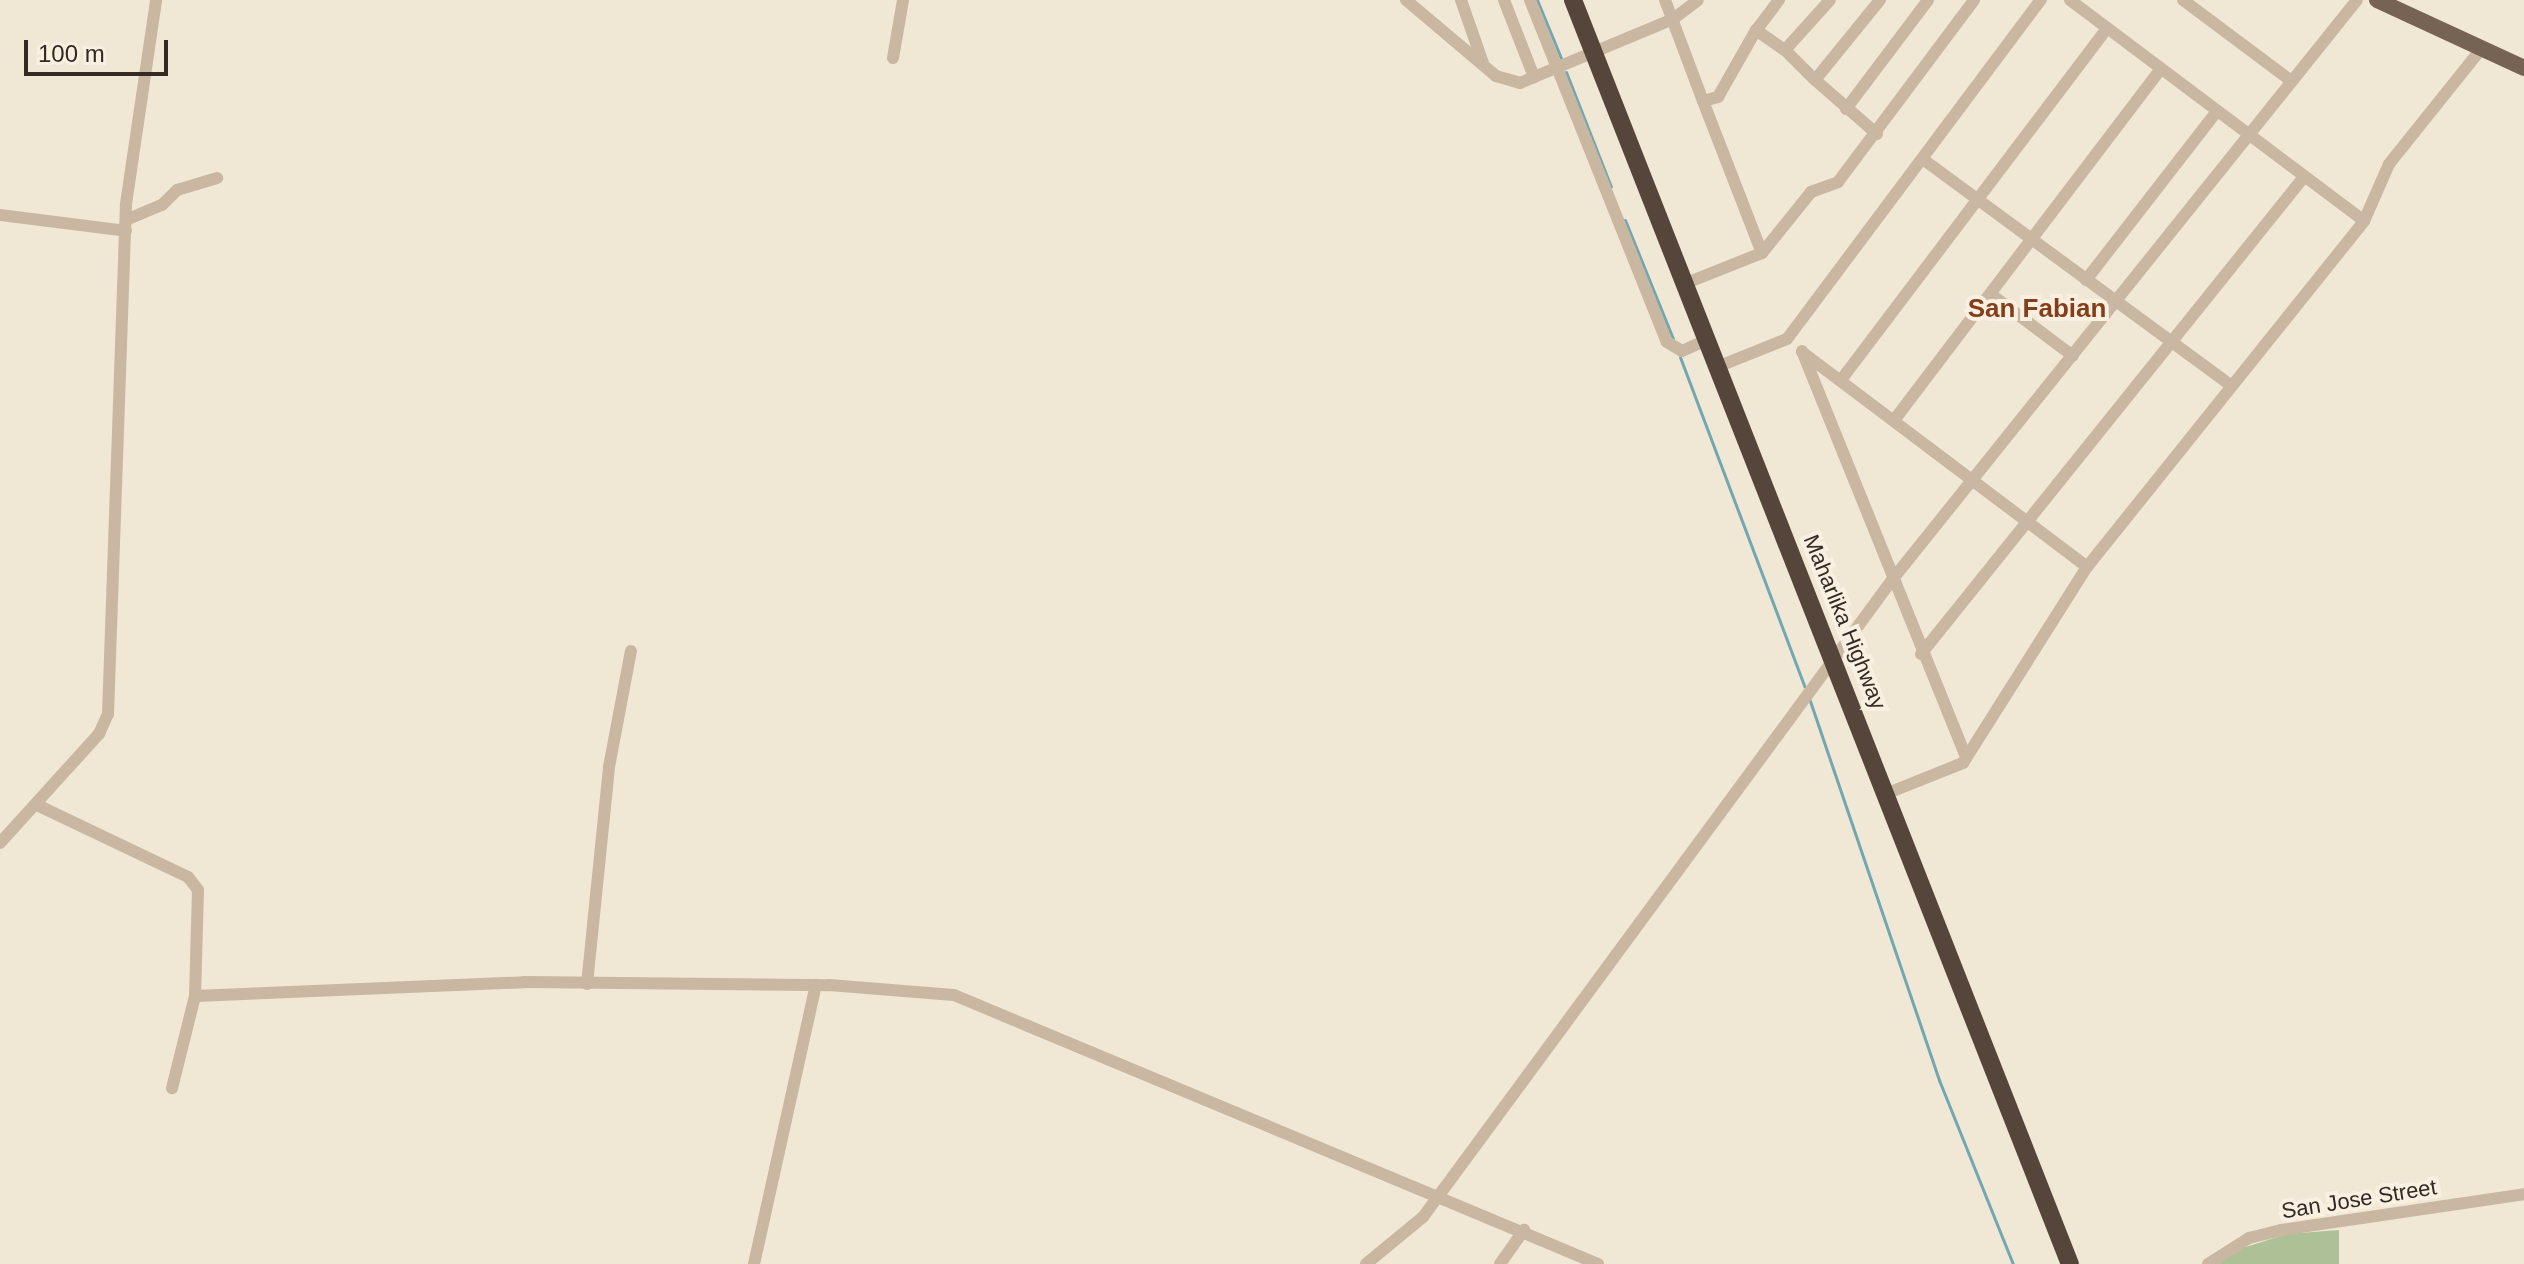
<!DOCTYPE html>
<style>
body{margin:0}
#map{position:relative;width:2524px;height:1264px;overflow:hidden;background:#f1e7d5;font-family:Arial,sans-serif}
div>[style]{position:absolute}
.green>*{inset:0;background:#aec095}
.stream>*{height:3px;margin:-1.5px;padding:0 1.5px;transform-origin:1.5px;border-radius:1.5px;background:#73a7af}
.minor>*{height:12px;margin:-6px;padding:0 6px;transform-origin:6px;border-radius:6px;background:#c9b7a1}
.major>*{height:16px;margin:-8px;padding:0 8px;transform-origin:8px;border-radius:8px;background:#766354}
.highway>*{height:18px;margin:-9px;padding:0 9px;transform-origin:9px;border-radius:9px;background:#55453b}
span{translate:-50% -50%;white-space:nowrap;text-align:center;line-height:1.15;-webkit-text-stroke:8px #f9f0e1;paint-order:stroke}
.street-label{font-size:22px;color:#332a24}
.quarter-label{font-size:26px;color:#853e1a;font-weight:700}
.scale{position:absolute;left:24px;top:40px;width:144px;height:36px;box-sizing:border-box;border:4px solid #332a24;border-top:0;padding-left:10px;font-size:24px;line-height:28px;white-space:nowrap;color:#332a24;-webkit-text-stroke:6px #f9f0e1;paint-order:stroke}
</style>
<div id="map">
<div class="green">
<div style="clip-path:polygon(2339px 1230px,2339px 1264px,2219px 1264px,2233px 1251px,2287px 1234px)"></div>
</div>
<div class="stream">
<div style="left:1537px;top:0;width:63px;rotate:67.5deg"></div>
<div style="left:1566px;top:72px;width:123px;rotate:68.6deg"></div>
<div style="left:1625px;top:220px;width:128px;rotate:68deg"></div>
<div style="left:1680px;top:357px;width:352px;rotate:69.3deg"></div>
<div style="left:1809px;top:698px;width:404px;rotate:71.2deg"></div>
<div style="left:1939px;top:1080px;width:198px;rotate:68.1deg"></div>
</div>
<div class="minor">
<div style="left:1406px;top:0;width:118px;rotate:40.2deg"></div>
<div style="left:1496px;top:76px;width:25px;rotate:16deg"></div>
<div style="left:1520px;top:83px;width:166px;rotate:-22.7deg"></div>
<div style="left:1673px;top:19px;width:31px;rotate:-37deg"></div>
<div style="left:1461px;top:0;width:67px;rotate:70.8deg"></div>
<div style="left:1504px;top:0;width:83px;rotate:68.7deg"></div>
<div style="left:1530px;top:0;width:368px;rotate:68.2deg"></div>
<div style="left:1667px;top:342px;width:17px;rotate:31deg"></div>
<div style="left:1682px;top:351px;width:27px;rotate:-24deg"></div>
<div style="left:1665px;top:0;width:108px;rotate:69.4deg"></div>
<div style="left:1703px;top:101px;width:16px;rotate:-15deg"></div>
<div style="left:1718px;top:97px;width:77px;rotate:-60.4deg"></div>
<div style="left:1779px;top:0;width:38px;rotate:127deg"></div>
<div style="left:1756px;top:30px;width:35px;rotate:35deg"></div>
<div style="left:1785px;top:50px;width:67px;rotate:-48deg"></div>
<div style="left:2070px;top:0;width:368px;rotate:36.9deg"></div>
<div style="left:2183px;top:0;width:134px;rotate:36.8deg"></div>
<div style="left:1785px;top:50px;width:42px;rotate:45deg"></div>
<div style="left:893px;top:58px;width:59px;rotate:-80.2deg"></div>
<div style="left:1703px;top:101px;width:163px;rotate:68.8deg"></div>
<div style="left:1846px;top:109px;width:136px;rotate:-53deg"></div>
<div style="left:1877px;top:134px;width:82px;rotate:-138.9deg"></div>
<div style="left:1815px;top:80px;width:103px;rotate:-50.9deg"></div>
<div style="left:1924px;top:160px;width:377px;rotate:36.3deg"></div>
<div style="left:0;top:215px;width:127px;rotate:7.2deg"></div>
<div style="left:126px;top:220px;width:39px;rotate:-23deg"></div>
<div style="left:162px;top:205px;width:21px;rotate:-45deg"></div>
<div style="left:177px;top:190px;width:42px;rotate:-16.7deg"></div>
<div style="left:2086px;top:280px;width:214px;rotate:-52.2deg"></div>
<div style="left:1684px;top:284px;width:84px;rotate:-21.7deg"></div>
<div style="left:1762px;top:253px;width:78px;rotate:-51.2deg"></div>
<div style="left:1811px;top:192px;width:29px;rotate:-20deg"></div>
<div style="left:1838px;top:182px;width:227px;rotate:-53.2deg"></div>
<div style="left:1992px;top:295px;width:101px;rotate:37deg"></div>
<div style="left:1802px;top:351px;width:437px;rotate:68deg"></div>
<div style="left:1802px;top:352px;width:357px;rotate:37deg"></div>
<div style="left:1717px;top:367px;width:75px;rotate:-21.8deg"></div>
<div style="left:1787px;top:339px;width:424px;rotate:-53.2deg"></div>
<div style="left:1841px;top:380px;width:441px;rotate:-52.9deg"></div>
<div style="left:1895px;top:419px;width:440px;rotate:-52.8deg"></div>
<div style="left:1921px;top:654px;width:610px;rotate:-51.25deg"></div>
<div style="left:1888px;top:793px;width:81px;rotate:-21.8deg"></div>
<div style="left:1963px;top:763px;width:232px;rotate:-57.7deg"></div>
<div style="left:2087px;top:567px;width:443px;rotate:-51.3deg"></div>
<div style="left:2364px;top:221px;width:62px;rotate:-66.3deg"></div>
<div style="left:2389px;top:164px;width:147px;rotate:-51.3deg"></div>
<div style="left:37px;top:805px;width:167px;rotate:25.5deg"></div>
<div style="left:188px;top:877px;width:16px;rotate:52deg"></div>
<div style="left:198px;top:890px;width:106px;rotate:91.6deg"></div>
<div style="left:195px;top:996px;width:95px;rotate:104deg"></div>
<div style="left:0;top:843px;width:147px;rotate:-47.8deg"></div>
<div style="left:99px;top:734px;width:22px;rotate:-66deg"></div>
<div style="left:108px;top:714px;width:510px;rotate:-87.98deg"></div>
<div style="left:126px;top:204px;width:206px;rotate:-81.6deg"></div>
<div style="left:587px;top:984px;width:218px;rotate:-84.2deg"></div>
<div style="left:609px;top:767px;width:118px;rotate:-79.3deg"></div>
<div style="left:195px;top:996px;width:330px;rotate:-2.4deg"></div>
<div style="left:525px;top:982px;width:304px;rotate:0.6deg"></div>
<div style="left:829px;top:985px;width:125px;rotate:4.6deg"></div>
<div style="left:954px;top:995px;width:698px;rotate:22.67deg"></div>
<div style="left:754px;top:1264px;width:286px;rotate:-77.5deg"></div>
<div style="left:1366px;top:1264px;width:74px;rotate:-39.5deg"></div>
<div style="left:1423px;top:1217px;width:791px;rotate:-53.64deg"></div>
<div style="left:1892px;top:580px;width:743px;rotate:-51.28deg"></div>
<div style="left:1500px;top:1264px;width:42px;rotate:-54.8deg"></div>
<div style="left:2208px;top:1264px;width:49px;rotate:-32.4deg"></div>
<div style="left:2249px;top:1238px;width:33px;rotate:-14deg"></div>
<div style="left:2281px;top:1230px;width:246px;rotate:-8.4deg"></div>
</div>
<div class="major">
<div style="left:2377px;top:0;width:162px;rotate:24.8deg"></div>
</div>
<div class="highway">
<div style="left:1573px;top:0;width:1358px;rotate:68.54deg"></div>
</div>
<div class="street-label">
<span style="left:1845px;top:622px;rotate:68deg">Maharlika Highway</span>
<span style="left:2359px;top:1199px;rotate:-9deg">San Jose Street</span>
</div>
<div class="quarter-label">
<span style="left:2037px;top:309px">San Fabian</span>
</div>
<div class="scale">100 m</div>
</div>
